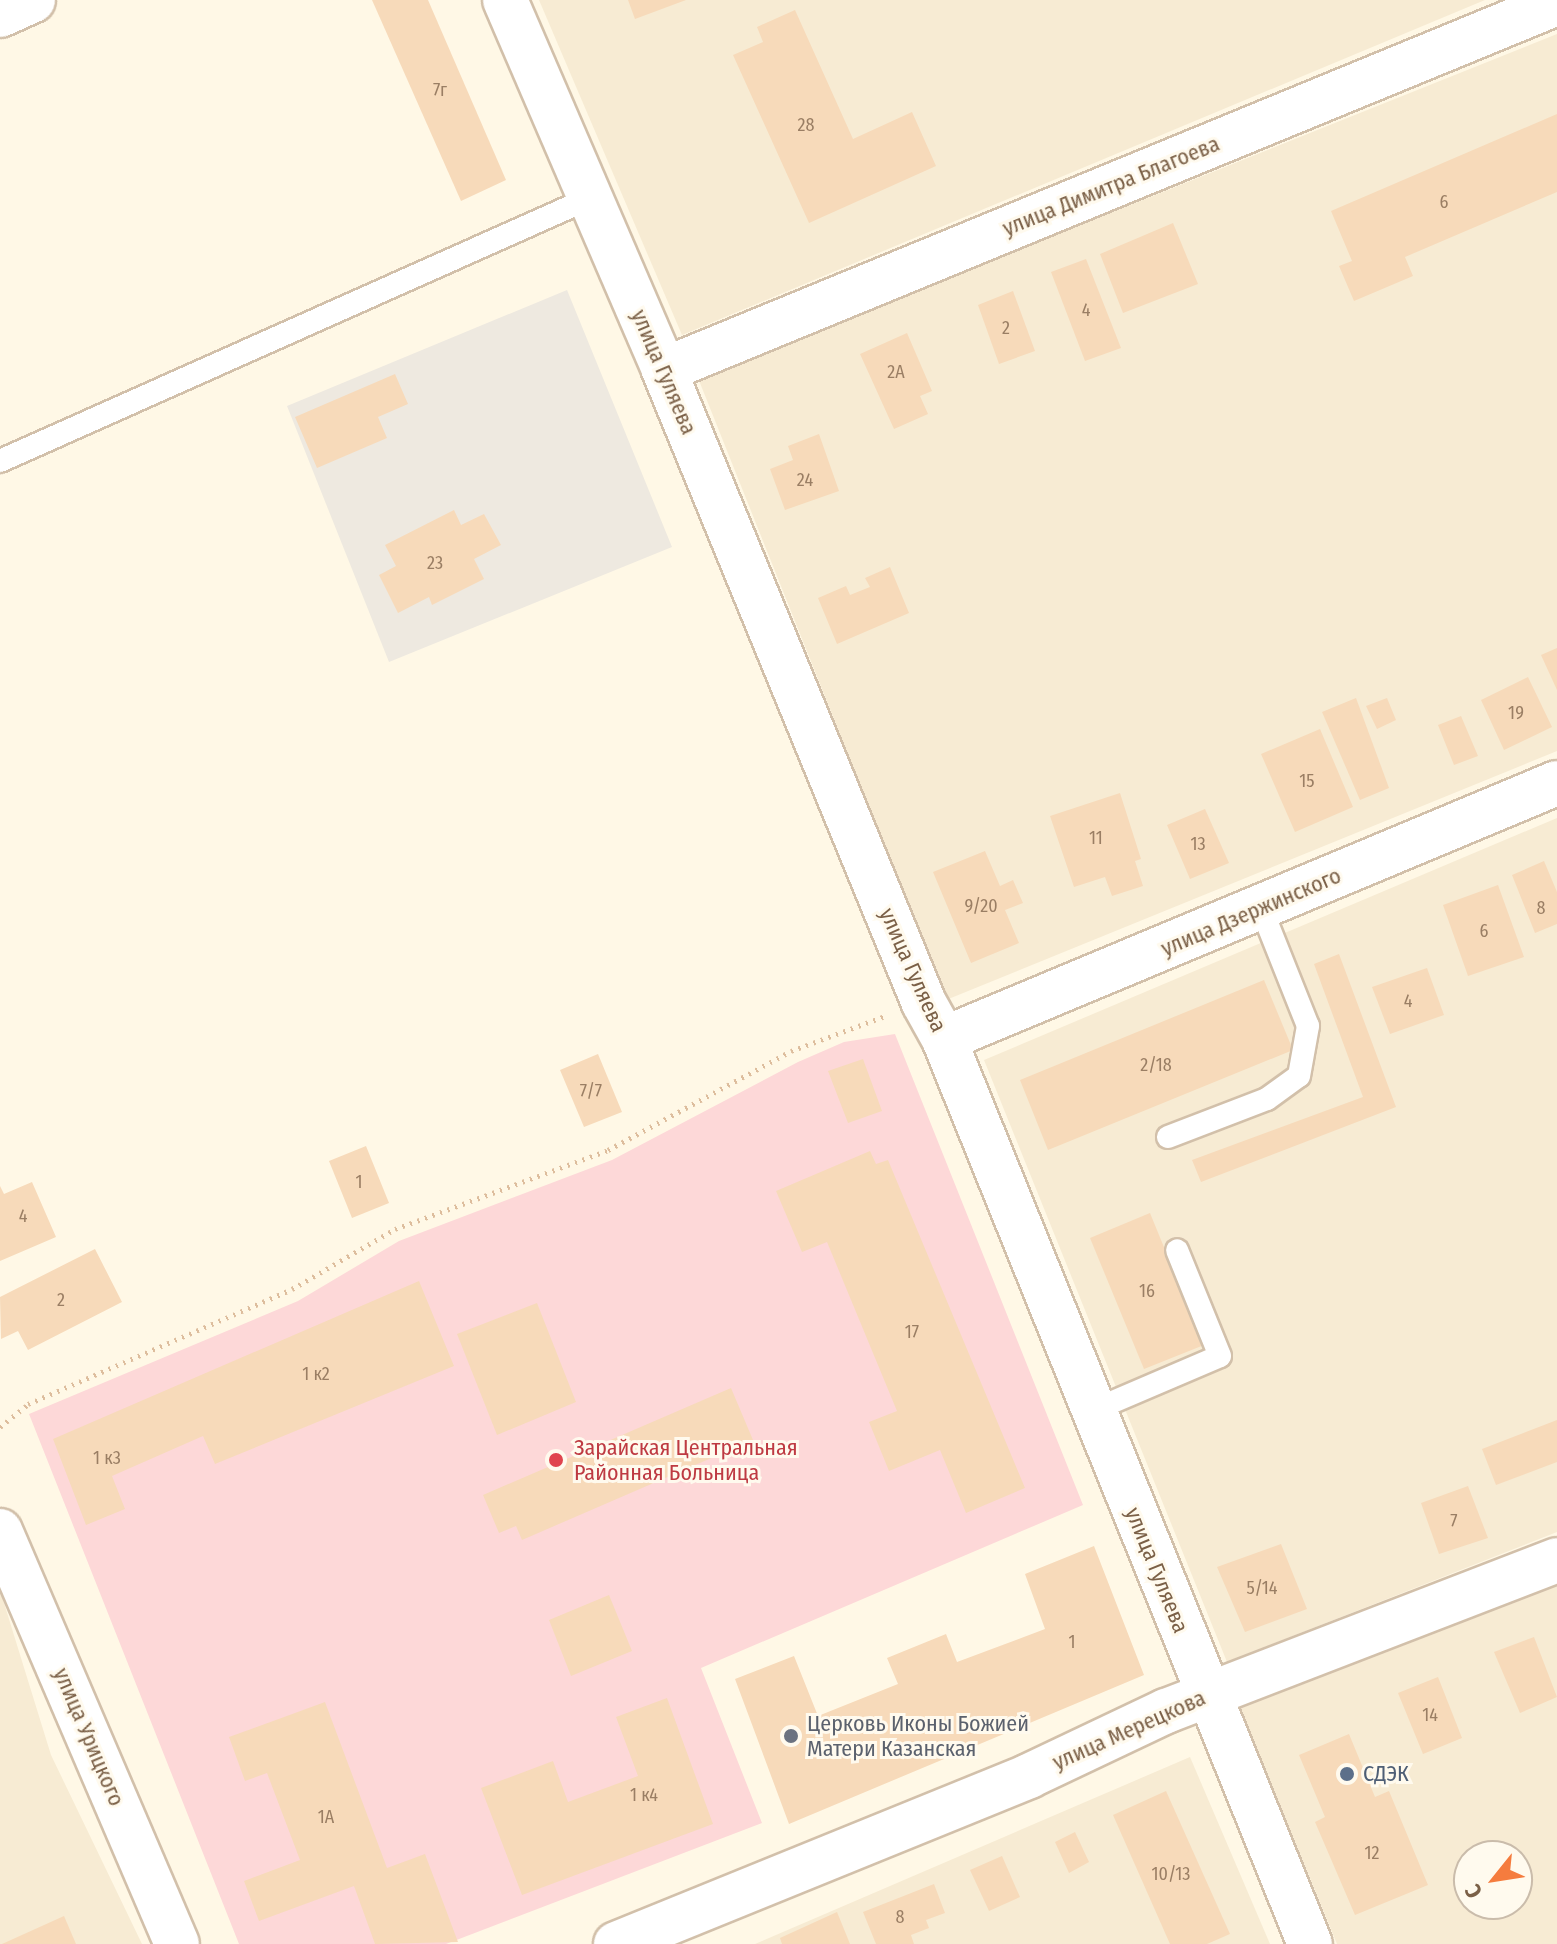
<!DOCTYPE html>
<meta charset="utf-8">
<style>
body{margin:0}
#map{position:relative;width:1557px;height:1944px;overflow:hidden;background:#fff8e6;font-family:"Fira Sans Condensed",sans-serif}
div>[style]{position:absolute}
.residential>*{inset:0;background:#f7ebd3}
.industrial>*{inset:0;background:#eee9e0}
.medical>*{inset:0;background:#fdd8d8}
.building>*{inset:0;background:#f7daba}
.path>*{height:5px;margin-top:-2.5px;transform-origin:0;background:repeating-linear-gradient(90deg,#ddbd9d 0 2px,transparent 0 8px)}
.roads{filter:drop-shadow(2px 0 #d2c0aa) drop-shadow(-2px 0 #d2c0aa) drop-shadow(0 2px #d2c0aa) drop-shadow(0 -2px #d2c0aa)}
.service>*{height:22px;margin:-11px;padding:0 11px;transform-origin:11px;border-radius:11px;background:#fff}
.minor>*{height:44px;margin:-22px;padding:0 22px;transform-origin:22px;border-radius:22px;background:#fff}
.tertiary>*{height:44px;margin:-22px;padding:0 22px;transform-origin:22px;border-radius:22px;background:#fff}
.secondary>*{height:44px;margin:-22px;padding:0 22px;transform-origin:22px;border-radius:22px;background:#fff}
.dots>*{width:22px;height:22px;translate:-50% -50%;box-sizing:border-box;border:4px solid #fffaee;border-radius:50%}
span{translate:-50% -50%;white-space:nowrap;text-align:center;line-height:1.15;-webkit-text-stroke:6px #fffaee;paint-order:stroke}
.number-label{font-size:18px;color:#9a7e64}
.number-label span{-webkit-text-stroke-width:0}
.street-label{font-size:22px;color:#7b6047}
.health-label{font-size:22px;color:#be3a42}
.left{translate:0 -50%;text-align:left}
.worship-label{font-size:22px;color:#5b616d}
.service-label{font-size:22px;color:#4e5e75}
.north{position:absolute;left:1453px;top:1840px;width:80px;height:80px;box-sizing:border-box;background:#fffaee;border:2px solid #cabcab;border-radius:50%;rotate:240deg;font-size:22px;font-weight:700;line-height:32px;text-align:center;color:#7b6047}
.north::after{content:'';display:block;margin:auto;width:28px;height:36px;background:#f57c3e;clip-path:polygon(50% 0,100% 100%,50% 72%,0 100%)}
</style>
<div id="map">
<div class="residential">
<div style="clip-path:polygon(539px 0,1485px 0,682px 335px)"></div>
<div style="clip-path:polygon(1557px 34px,1557px 751px,946px 1000px,698px 378px)"></div>
<div style="clip-path:polygon(1557px 818px,1557px 1532px,1227px 1662px,984px 1060px)"></div>
<div style="clip-path:polygon(evenodd,1557px 1582px,1557px 1944px,1337px 1944px,1240px 1708px,1557px 1582px,1469px 1856px,1517px 1856px,1517px 1904px,1469px 1904px,1469px 1856px)"></div>
<div style="clip-path:polygon(0 1590px,51px 1755px,142px 1944px,0 1944px)"></div>
<div style="clip-path:polygon(1190px 1757px,1270px 1944px,755px 1944px)"></div>
</div>
<div class="industrial">
<div style="clip-path:polygon(567px 290px,672px 547px,389px 662px,287px 406px)"></div>
</div>
<div class="medical">
<div style="clip-path:polygon(895px 1034px,1083px 1505px,701px 1668px,762px 1823px,446px 1944px,239px 1944px,29px 1414px,298px 1301px,399px 1241px,612px 1160px,798px 1062px,844px 1042px)"></div>
</div>
<div class="building">
<div style="clip-path:polygon(372px 0,428px 0,506px 180px,461px 201px)"></div>
<div style="clip-path:polygon(628px 0,686px 0,635px 19px)"></div>
<div style="clip-path:polygon(795px 10px,853px 139px,912px 112px,936px 166px,809px 223px,733px 55px,763px 42px,757px 27px)"></div>
<div style="clip-path:polygon(1557px 114px,1557px 192px,1405px 257px,1413px 276px,1354px 301px,1339px 266px,1352px 261px,1331px 211px)"></div>
<div style="clip-path:polygon(1173px 223px,1198px 284px,1123px 313px,1100px 254px)"></div>
<div style="clip-path:polygon(1086px 259px,1121px 348px,1085px 361px,1051px 272px)"></div>
<div style="clip-path:polygon(1013px 291px,1035px 351px,999px 364px,978px 305px)"></div>
<div style="clip-path:polygon(907px 333px,932px 391px,920px 396px,928px 414px,894px 429px,860px 354px)"></div>
<div style="clip-path:polygon(395px 374px,408px 404px,378px 417px,387px 438px,317px 468px,295px 417px)"></div>
<div style="clip-path:polygon(819px 434px,839px 491px,785px 510px,770px 469px,793px 460px,788px 446px)"></div>
<div style="clip-path:polygon(454px 510px,461px 525px,484px 514px,501px 545px,474px 559px,484px 579px,432px 605px,429px 597px,398px 613px,379px 575px,396px 566px,385px 545px)"></div>
<div style="clip-path:polygon(890px 567px,909px 613px,837px 644px,818px 598px,846px 586px,850px 595px,870px 587px,865px 578px)"></div>
<div style="clip-path:polygon(1557px 648px,1557px 690px,1541px 655px)"></div>
<div style="clip-path:polygon(1528px 677px,1552px 727px,1504px 750px,1481px 700px)"></div>
<div style="clip-path:polygon(1356px 698px,1389px 788px,1360px 800px,1322px 712px)"></div>
<div style="clip-path:polygon(1387px 698px,1396px 720px,1377px 729px,1366px 706px)"></div>
<div style="clip-path:polygon(1461px 716px,1478px 756px,1454px 765px,1438px 725px)"></div>
<div style="clip-path:polygon(1320px 729px,1353px 807px,1295px 832px,1261px 754px)"></div>
<div style="clip-path:polygon(1120px 793px,1141px 859px,1135px 861px,1143px 886px,1112px 896px,1105px 877px,1074px 887px,1050px 816px)"></div>
<div style="clip-path:polygon(1205px 809px,1229px 863px,1190px 879px,1167px 825px)"></div>
<div style="clip-path:polygon(985px 851px,1000px 886px,1013px 880px,1023px 903px,1005px 910px,1019px 943px,971px 963px,933px 872px)"></div>
<div style="clip-path:polygon(1544px 861px,1557px 892px,1557px 924px,1535px 933px,1512px 875px)"></div>
<div style="clip-path:polygon(1498px 885px,1524px 957px,1468px 976px,1443px 905px)"></div>
<div style="clip-path:polygon(1339px 954px,1396px 1107px,1201px 1182px,1192px 1160px,1363px 1097px,1314px 964px)"></div>
<div style="clip-path:polygon(1427px 968px,1444px 1015px,1390px 1034px,1372px 987px)"></div>
<div style="clip-path:polygon(1264px 980px,1293px 1050px,1048px 1150px,1020px 1080px)"></div>
<div style="clip-path:polygon(598px 1054px,622px 1112px,584px 1127px,560px 1070px)"></div>
<div style="clip-path:polygon(863px 1059px,882px 1111px,848px 1123px,828px 1071px)"></div>
<div style="clip-path:polygon(366px 1146px,389px 1203px,352px 1218px,329px 1161px)"></div>
<div style="clip-path:polygon(870px 1151px,876px 1164px,888px 1160px,1025px 1488px,966px 1513px,940px 1450px,889px 1471px,869px 1422px,897px 1411px,827px 1242px,802px 1252px,776px 1191px)"></div>
<div style="clip-path:polygon(32px 1182px,56px 1237px,0 1261px,0 1186px,4px 1194px)"></div>
<div style="clip-path:polygon(1150px 1213px,1204px 1345px,1144px 1369px,1090px 1238px)"></div>
<div style="clip-path:polygon(95px 1249px,122px 1302px,28px 1350px,18px 1331px,1px 1339px,0 1297px)"></div>
<div style="clip-path:polygon(419px 1281px,454px 1366px,215px 1464px,203px 1436px,112px 1476px,125px 1509px,86px 1525px,53px 1439px)"></div>
<div style="clip-path:polygon(537px 1303px,576px 1402px,497px 1435px,457px 1334px)"></div>
<div style="clip-path:polygon(731px 1388px,753px 1440px,522px 1540px,516px 1526px,499px 1533px,483px 1495px)"></div>
<div style="clip-path:polygon(1557px 1420px,1557px 1462px,1496px 1485px,1482px 1449px)"></div>
<div style="clip-path:polygon(1468px 1486px,1488px 1538px,1439px 1554px,1421px 1503px)"></div>
<div style="clip-path:polygon(1281px 1544px,1307px 1609px,1245px 1632px,1217px 1567px)"></div>
<div style="clip-path:polygon(1094px 1546px,1144px 1675px,789px 1824px,735px 1679px,794px 1656px,818px 1716px,898px 1684px,887px 1658px,946px 1634px,957px 1662px,1045px 1629px,1025px 1574px)"></div>
<div style="clip-path:polygon(609px 1595px,632px 1651px,571px 1676px,549px 1620px)"></div>
<div style="clip-path:polygon(1534px 1637px,1557px 1697px,1520px 1713px,1494px 1652px)"></div>
<div style="clip-path:polygon(1438px 1677px,1462px 1738px,1423px 1754px,1398px 1693px)"></div>
<div style="clip-path:polygon(667px 1698px,713px 1824px,522px 1895px,481px 1788px,553px 1761px,568px 1802px,638px 1776px,616px 1717px)"></div>
<div style="clip-path:polygon(325px 1702px,387px 1868px,425px 1854px,458px 1942px,375px 1944px,354px 1886px,259px 1921px,244px 1881px,300px 1860px,267px 1773px,245px 1781px,229px 1737px)"></div>
<div style="clip-path:polygon(1349px 1734px,1375px 1797px,1389px 1791px,1428px 1885px,1355px 1915px,1315px 1822px,1325px 1817px,1299px 1755px)"></div>
<div style="clip-path:polygon(1166px 1791px,1230px 1934px,1207px 1944px,1170px 1944px,1113px 1815px)"></div>
<div style="clip-path:polygon(1075px 1832px,1089px 1862px,1069px 1873px,1055px 1842px)"></div>
<div style="clip-path:polygon(1002px 1856px,1020px 1897px,989px 1911px,970px 1870px)"></div>
<div style="clip-path:polygon(934px 1884px,945px 1913px,926px 1920px,929px 1928px,911px 1935px,914px 1944px,876px 1944px,863px 1912px)"></div>
<div style="clip-path:polygon(837px 1912px,850px 1944px,782px 1944px,780px 1938px)"></div>
<div style="clip-path:polygon(64px 1916px,76px 1944px,2px 1944px)"></div>
</div>
<div class="path">
<div style="left:0;top:1427px;width:36px;rotate:-39deg"></div>
<div style="left:28px;top:1404px;width:288px;rotate:-23.5deg"></div>
<div style="left:292px;top:1289px;width:119px;rotate:-30.2deg"></div>
<div style="left:395px;top:1229px;width:227px;rotate:-20.3deg"></div>
<div style="left:608px;top:1150px;width:208px;rotate:-28.4deg"></div>
<div style="left:791px;top:1051px;width:100px;rotate:-20.4deg"></div>
</div>
<div class="roads">
<div class="service">
<div style="left:0;top:461px;width:646px;rotate:-24.03deg"></div>
<div style="left:1168px;top:1137px;width:106px;rotate:-21deg"></div>
<div style="left:1267px;top:1099px;width:39px;rotate:-36deg"></div>
<div style="left:1299px;top:1076px;width:51px;rotate:-79.8deg"></div>
<div style="left:1308px;top:1026px;width:127px;rotate:-111.7deg"></div>
<div style="left:1094px;top:1410px;width:137px;rotate:-23.2deg"></div>
<div style="left:1220px;top:1356px;width:114px;rotate:-112.1deg"></div>
</div>
<div class="minor">
<div style="left:505px;top:0;width:403px;rotate:66.7deg"></div>
<div style="left:664px;top:370px;width:684px;rotate:67.67deg"></div>
<div style="left:924px;top:1003px;width:41px;rotate:60.9deg"></div>
<div style="left:944px;top:1039px;width:976px;rotate:67.98deg"></div>
<div style="left:0;top:15px;width:36px;rotate:-24deg"></div>
</div>
<div class="tertiary">
<div style="left:664px;top:370px;width:965px;rotate:-22.34deg"></div>
<div style="left:944px;top:1039px;width:664px;rotate:-22.67deg"></div>
<div style="left:616px;top:1944px;width:446px;rotate:-22.1deg"></div>
<div style="left:1029px;top:1776px;width:152px;rotate:-25.4deg"></div>
<div style="left:1166px;top:1711px;width:419px;rotate:-21.1deg"></div>
</div>
<div class="secondary">
<div style="left:0;top:1531px;width:449px;rotate:66.8deg"></div>
</div>
</div>
<div class="dots">
<div style="left:556px;top:1460px;background:#e0444e"></div>
<div style="left:791px;top:1736px;background:#6b7280"></div>
<div style="left:1347px;top:1774px;background:#5c6f8a"></div>
</div>
<div class="number-label">
<span style="left:440px;top:90px">7г</span>
<span style="left:806px;top:125px">28</span>
<span style="left:1444px;top:202px">6</span>
<span style="left:1086px;top:310px">4</span>
<span style="left:1006px;top:328px">2</span>
<span style="left:896px;top:372px">2А</span>
<span style="left:805px;top:480px">24</span>
<span style="left:435px;top:563px">23</span>
<span style="left:1516px;top:713px">19</span>
<span style="left:1307px;top:781px">15</span>
<span style="left:1096px;top:838px">11</span>
<span style="left:1198px;top:844px">13</span>
<span style="left:981px;top:906px">9/20</span>
<span style="left:1541px;top:908px">8</span>
<span style="left:1484px;top:931px">6</span>
<span style="left:1408px;top:1001px">4</span>
<span style="left:1156px;top:1065px">2/18</span>
<span style="left:591px;top:1091px">7/7</span>
<span style="left:359px;top:1182px">1</span>
<span style="left:23px;top:1216px">4</span>
<span style="left:1147px;top:1291px">16</span>
<span style="left:61px;top:1300px">2</span>
<span style="left:912px;top:1332px">17</span>
<span style="left:316px;top:1374px">1 к2</span>
<span style="left:107px;top:1458px">1 к3</span>
<span style="left:1454px;top:1521px">7</span>
<span style="left:1262px;top:1588px">5/14</span>
<span style="left:1072px;top:1642px">1</span>
<span style="left:1430px;top:1715px">14</span>
<span style="left:644px;top:1795px">1 к4</span>
<span style="left:326px;top:1817px">1А</span>
<span style="left:1372px;top:1853px">12</span>
<span style="left:1171px;top:1874px">10/13</span>
<span style="left:900px;top:1917px">8</span>
</div>
<div class="street-label">
<span style="left:1111px;top:186px;rotate:-22deg">улица Димитра Благоева</span>
<span style="left:664px;top:372px;rotate:67deg">улица Гуляева</span>
<span style="left:1251px;top:912px;rotate:-23deg">улица Дзержинского</span>
<span style="left:913px;top:970px;rotate:66deg">улица Гуляева</span>
<span style="left:1157px;top:1570px;rotate:68deg">улица Гуляева</span>
<span style="left:1129px;top:1730px;rotate:-24deg">улица Мерецкова</span>
<span style="left:89px;top:1737px;rotate:67deg">улица Урицкого</span>
</div>
<div class="health-label">
<span class="left" style="left:574px;top:1460px">Зарайская Центральная<br>Районная Больница</span>
</div>
<div class="worship-label">
<span class="left" style="left:807px;top:1736px">Церковь Иконы Божией<br>Матери Казанская</span>
</div>
<div class="service-label">
<span class="left" style="left:1363px;top:1774px">СДЭК</span>
</div>
<div class="north">С</div>
</div>
